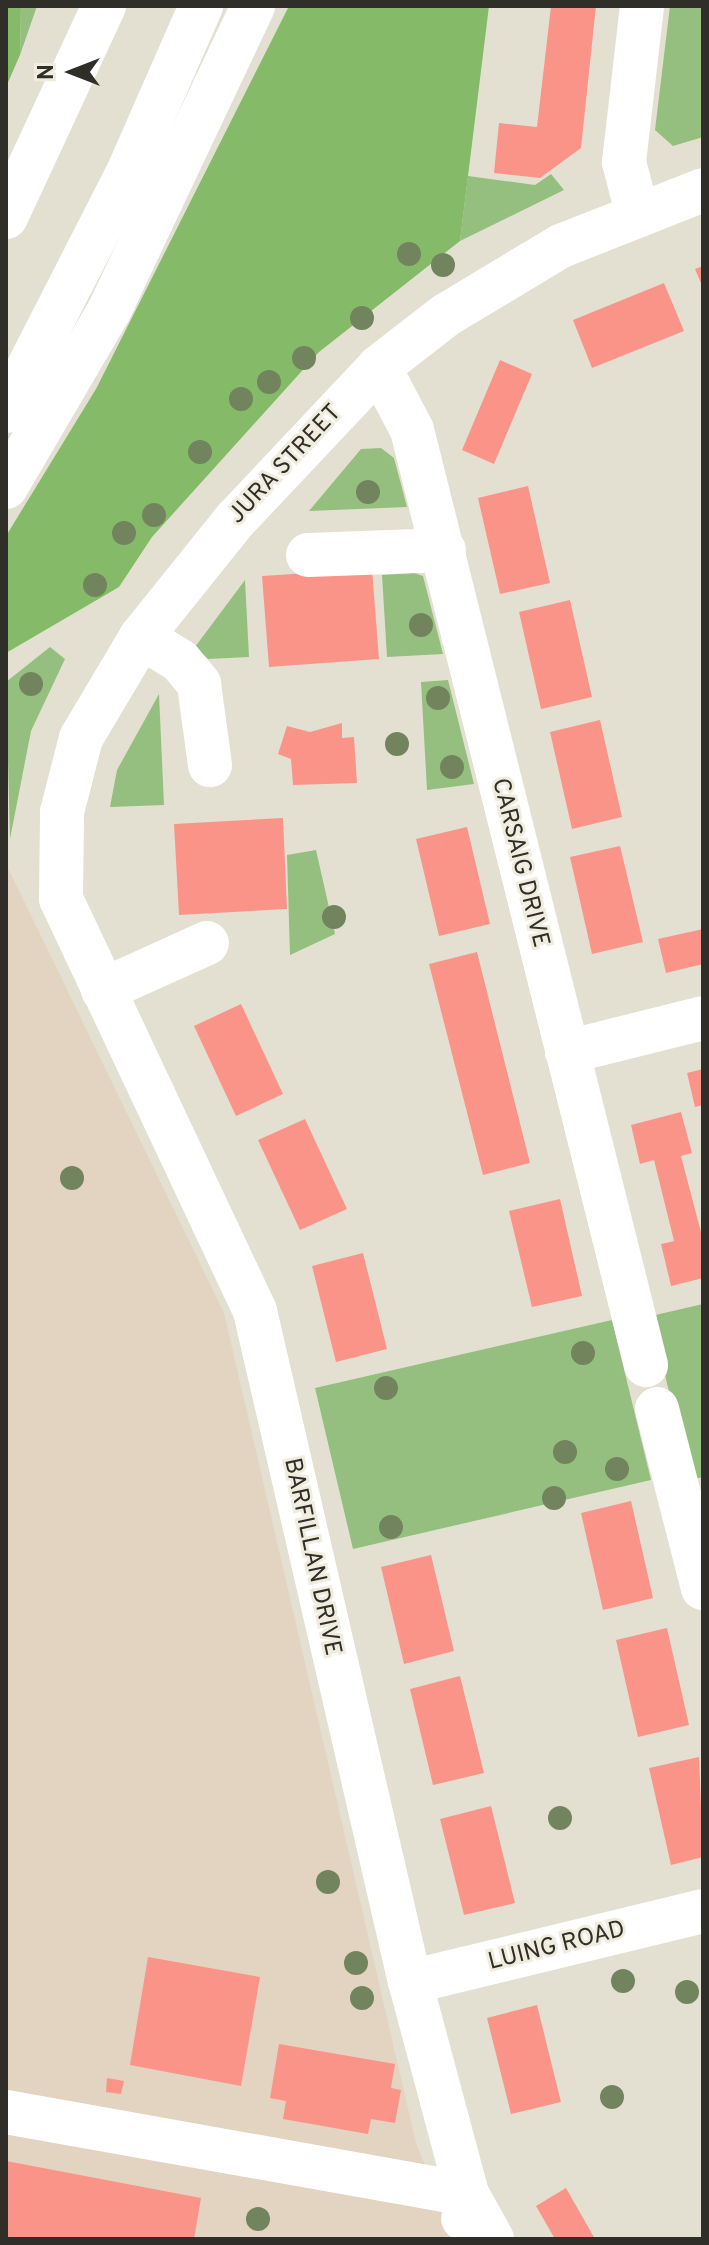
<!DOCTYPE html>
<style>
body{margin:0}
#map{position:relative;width:709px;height:2245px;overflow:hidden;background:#e3e0d2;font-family:Overpass,sans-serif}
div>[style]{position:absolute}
.industrial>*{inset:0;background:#e3d3c1}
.green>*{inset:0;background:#94bf7e}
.forest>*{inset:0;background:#85ba68}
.building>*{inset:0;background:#fb9488}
.minor>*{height:44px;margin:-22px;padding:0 22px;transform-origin:22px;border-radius:22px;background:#fff}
.highway>*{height:44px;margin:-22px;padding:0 22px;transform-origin:22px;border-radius:22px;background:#fff}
.trees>*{width:24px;height:24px;margin:-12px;border-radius:50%;background:#72845e}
span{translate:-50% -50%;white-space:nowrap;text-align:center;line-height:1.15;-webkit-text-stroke:6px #f0eddf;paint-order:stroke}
.street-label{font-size:24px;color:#2f2e29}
.frame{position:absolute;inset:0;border:8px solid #2f2e29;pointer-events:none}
.north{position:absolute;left:32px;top:32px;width:80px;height:80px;-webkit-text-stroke:6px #f0eddf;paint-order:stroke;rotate:270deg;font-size:22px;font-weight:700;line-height:32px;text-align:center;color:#2f2e29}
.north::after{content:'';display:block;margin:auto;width:28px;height:36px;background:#2f2e29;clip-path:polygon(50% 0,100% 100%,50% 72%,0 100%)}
</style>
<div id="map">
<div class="industrial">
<div style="clip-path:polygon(6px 864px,224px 1313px,416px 2143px,455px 2239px,6px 2239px)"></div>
</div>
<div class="green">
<div style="clip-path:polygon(21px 6px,37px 6px,20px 55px)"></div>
<div style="clip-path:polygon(670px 6px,703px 6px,703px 137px,673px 146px,655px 130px)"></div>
<div style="clip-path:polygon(551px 174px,564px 190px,460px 241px,468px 176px,535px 185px)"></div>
<div style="clip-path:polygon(381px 448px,394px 458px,407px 507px,309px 511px,361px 449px)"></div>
<div style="clip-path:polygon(414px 573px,423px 576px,443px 654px,387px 657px,382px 575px)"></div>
<div style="clip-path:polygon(245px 580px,249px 657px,208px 659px,195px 647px)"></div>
<div style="clip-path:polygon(50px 647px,65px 659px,31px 731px,10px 839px,6px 682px)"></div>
<div style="clip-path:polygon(448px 680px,474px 784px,427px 790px,421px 682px)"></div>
<div style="clip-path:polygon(159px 694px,164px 805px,110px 807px,117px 770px)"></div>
<div style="clip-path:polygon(316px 850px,335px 934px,290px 955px,287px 855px)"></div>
<div style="clip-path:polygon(703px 1304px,703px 1477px,690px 1480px,651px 1316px)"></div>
<div style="clip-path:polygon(612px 1320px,651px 1480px,353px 1549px,315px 1388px)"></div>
</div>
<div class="forest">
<div style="clip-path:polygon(6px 6px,21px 6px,20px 55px,6px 87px)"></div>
<div style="clip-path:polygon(289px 6px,489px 6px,460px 241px,319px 352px,152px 537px,119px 587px,6px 653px,6px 536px,96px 389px)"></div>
</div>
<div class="building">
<div style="clip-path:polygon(551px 6px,596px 6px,581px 148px,540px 178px,494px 173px,499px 123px,537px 127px)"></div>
<div style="clip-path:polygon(703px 266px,703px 288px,695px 269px)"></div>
<div style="clip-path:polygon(664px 283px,684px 331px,592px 368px,573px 320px)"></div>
<div style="clip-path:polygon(500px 360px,532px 374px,494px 464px,462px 450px)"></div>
<div style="clip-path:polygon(528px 486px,550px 583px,500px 594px,478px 498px)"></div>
<div style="clip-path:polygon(372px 569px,379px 659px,269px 667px,262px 576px)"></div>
<div style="clip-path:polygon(570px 600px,592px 697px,541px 709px,519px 612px)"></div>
<div style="clip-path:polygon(600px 720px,622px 817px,572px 829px,550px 732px)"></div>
<div style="clip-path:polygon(342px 723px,342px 738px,354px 737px,357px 783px,293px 785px,291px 759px,278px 754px,287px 726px,310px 732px)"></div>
<div style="clip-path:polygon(283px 818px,287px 909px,179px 915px,174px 824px)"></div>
<div style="clip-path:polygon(467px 827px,490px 924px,439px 936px,416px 839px)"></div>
<div style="clip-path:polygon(620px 846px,643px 942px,592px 954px,570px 857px)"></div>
<div style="clip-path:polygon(703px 929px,703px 964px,666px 973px,658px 939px)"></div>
<div style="clip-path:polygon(477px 952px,530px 1163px,483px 1175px,429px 964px)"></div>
<div style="clip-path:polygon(241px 1004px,283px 1094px,236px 1116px,194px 1026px)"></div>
<div style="clip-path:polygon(703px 1069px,703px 1105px,695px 1107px,687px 1073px)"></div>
<div style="clip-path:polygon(681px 1112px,692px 1153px,681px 1156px,703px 1240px,703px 1278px,671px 1286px,661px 1244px,674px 1241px,654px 1160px,640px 1164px,631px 1125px)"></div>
<div style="clip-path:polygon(305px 1119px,347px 1209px,300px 1230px,258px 1140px)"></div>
<div style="clip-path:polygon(560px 1199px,582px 1296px,532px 1307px,509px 1211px)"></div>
<div style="clip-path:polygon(363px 1253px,387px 1349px,336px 1362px,312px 1266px)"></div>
<div style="clip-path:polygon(631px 1501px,653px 1598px,603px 1610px,581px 1513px)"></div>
<div style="clip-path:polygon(431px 1555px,454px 1651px,404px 1664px,381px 1567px)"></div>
<div style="clip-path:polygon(667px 1628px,689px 1725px,638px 1737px,616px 1640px)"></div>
<div style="clip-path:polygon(460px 1676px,484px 1773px,433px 1785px,410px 1689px)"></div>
<div style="clip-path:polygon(699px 1757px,703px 1857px,671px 1865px,649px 1768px)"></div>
<div style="clip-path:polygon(491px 1806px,515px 1903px,464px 1915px,440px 1819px)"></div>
<div style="clip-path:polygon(148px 1957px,260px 1977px,241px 2086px,130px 2065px)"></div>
<div style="clip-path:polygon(537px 2005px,561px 2102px,511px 2114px,487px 2018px)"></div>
<div style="clip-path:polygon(279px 2044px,395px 2064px,391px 2088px,401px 2090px,395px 2123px,371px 2119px,368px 2134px,283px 2119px,286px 2101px,270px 2098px)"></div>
<div style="clip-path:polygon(107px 2078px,124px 2081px,121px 2094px,106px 2092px)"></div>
<div style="clip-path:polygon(6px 2161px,201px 2198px,194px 2239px,6px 2239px)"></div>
<div style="clip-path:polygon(566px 2188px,595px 2239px,555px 2239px,536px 2206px)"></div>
</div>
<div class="minor">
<div style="left:637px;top:212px;width:52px;rotate:-104.6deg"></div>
<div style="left:624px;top:162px;width:157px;rotate:-83.4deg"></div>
<div style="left:379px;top:367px;width:71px;rotate:62.4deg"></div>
<div style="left:412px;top:430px;width:964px;rotate:75.95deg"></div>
<div style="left:308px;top:555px;width:136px;rotate:-2.1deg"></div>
<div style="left:141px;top:637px;width:46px;rotate:31.6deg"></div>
<div style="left:180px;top:661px;width:30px;rotate:50deg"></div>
<div style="left:199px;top:684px;width:82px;rotate:82.3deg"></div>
<div style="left:103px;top:990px;width:114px;rotate:-24.3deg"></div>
<div style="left:567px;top:1052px;width:140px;rotate:-14deg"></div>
<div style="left:657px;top:1409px;width:185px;rotate:75.6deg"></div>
<div style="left:410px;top:1982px;width:301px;rotate:-13.6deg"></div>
<div style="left:6px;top:2112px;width:468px;rotate:10.1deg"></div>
<div style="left:467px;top:2194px;width:25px;rotate:99deg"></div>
<div style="left:492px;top:2239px;width:51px;rotate:-119.1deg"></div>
<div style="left:467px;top:2194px;width:220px;rotate:-105deg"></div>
<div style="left:410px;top:1982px;width:689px;rotate:-103.01deg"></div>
<div style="left:255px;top:1311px;width:455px;rotate:-115.2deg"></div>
<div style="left:61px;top:899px;width:87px;rotate:-89.3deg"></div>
<div style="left:62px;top:812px;width:76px;rotate:-75.6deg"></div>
<div style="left:81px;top:738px;width:117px;rotate:-59.3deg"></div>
<div style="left:141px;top:637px;width:151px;rotate:-51.2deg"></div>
<div style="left:236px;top:519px;width:209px;rotate:-46.7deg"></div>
<div style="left:379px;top:367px;width:85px;rotate:-37.8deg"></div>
<div style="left:446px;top:315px;width:134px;rotate:-31deg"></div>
<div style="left:561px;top:246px;width:153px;rotate:-21.5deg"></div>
</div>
<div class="highway">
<div style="left:6px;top:217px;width:233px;rotate:-65.1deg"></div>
<div style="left:6px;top:411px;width:263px;rotate:-62.9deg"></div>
<div style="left:126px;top:177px;width:187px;rotate:-66.3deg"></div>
<div style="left:6px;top:487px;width:204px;rotate:-59.7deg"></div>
<div style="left:109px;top:311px;width:337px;rotate:-64.7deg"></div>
</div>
<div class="trees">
<div style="left:409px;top:254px"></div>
<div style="left:443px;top:265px"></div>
<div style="left:362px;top:318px"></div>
<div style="left:304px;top:358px"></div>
<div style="left:269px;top:382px"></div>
<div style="left:241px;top:399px"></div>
<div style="left:200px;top:452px"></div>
<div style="left:368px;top:492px"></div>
<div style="left:154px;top:515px"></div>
<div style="left:124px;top:533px"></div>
<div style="left:95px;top:585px"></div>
<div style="left:421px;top:625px"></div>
<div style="left:31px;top:684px"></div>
<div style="left:438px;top:698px"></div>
<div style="left:397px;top:744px"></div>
<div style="left:452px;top:767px"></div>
<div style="left:334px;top:917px"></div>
<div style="left:72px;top:1178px"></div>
<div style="left:583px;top:1353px"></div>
<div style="left:386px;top:1388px"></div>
<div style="left:565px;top:1452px"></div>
<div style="left:617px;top:1469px"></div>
<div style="left:554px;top:1498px"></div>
<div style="left:391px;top:1527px"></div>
<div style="left:560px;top:1818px"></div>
<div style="left:328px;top:1882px"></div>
<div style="left:356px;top:1963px"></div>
<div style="left:623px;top:1981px"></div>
<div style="left:687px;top:1992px"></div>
<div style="left:362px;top:1998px"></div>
<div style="left:612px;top:2097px"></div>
<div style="left:258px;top:2219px"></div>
</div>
<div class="street-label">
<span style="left:286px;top:465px;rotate:-47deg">JURA STREET</span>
<span style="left:519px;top:863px;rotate:76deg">CARSAIG DRIVE</span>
<span style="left:311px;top:1557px;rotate:78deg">BARFILLAN DRIVE</span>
<span style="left:557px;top:1947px;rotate:-14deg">LUING ROAD</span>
</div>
<div class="frame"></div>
<div class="north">N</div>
</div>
